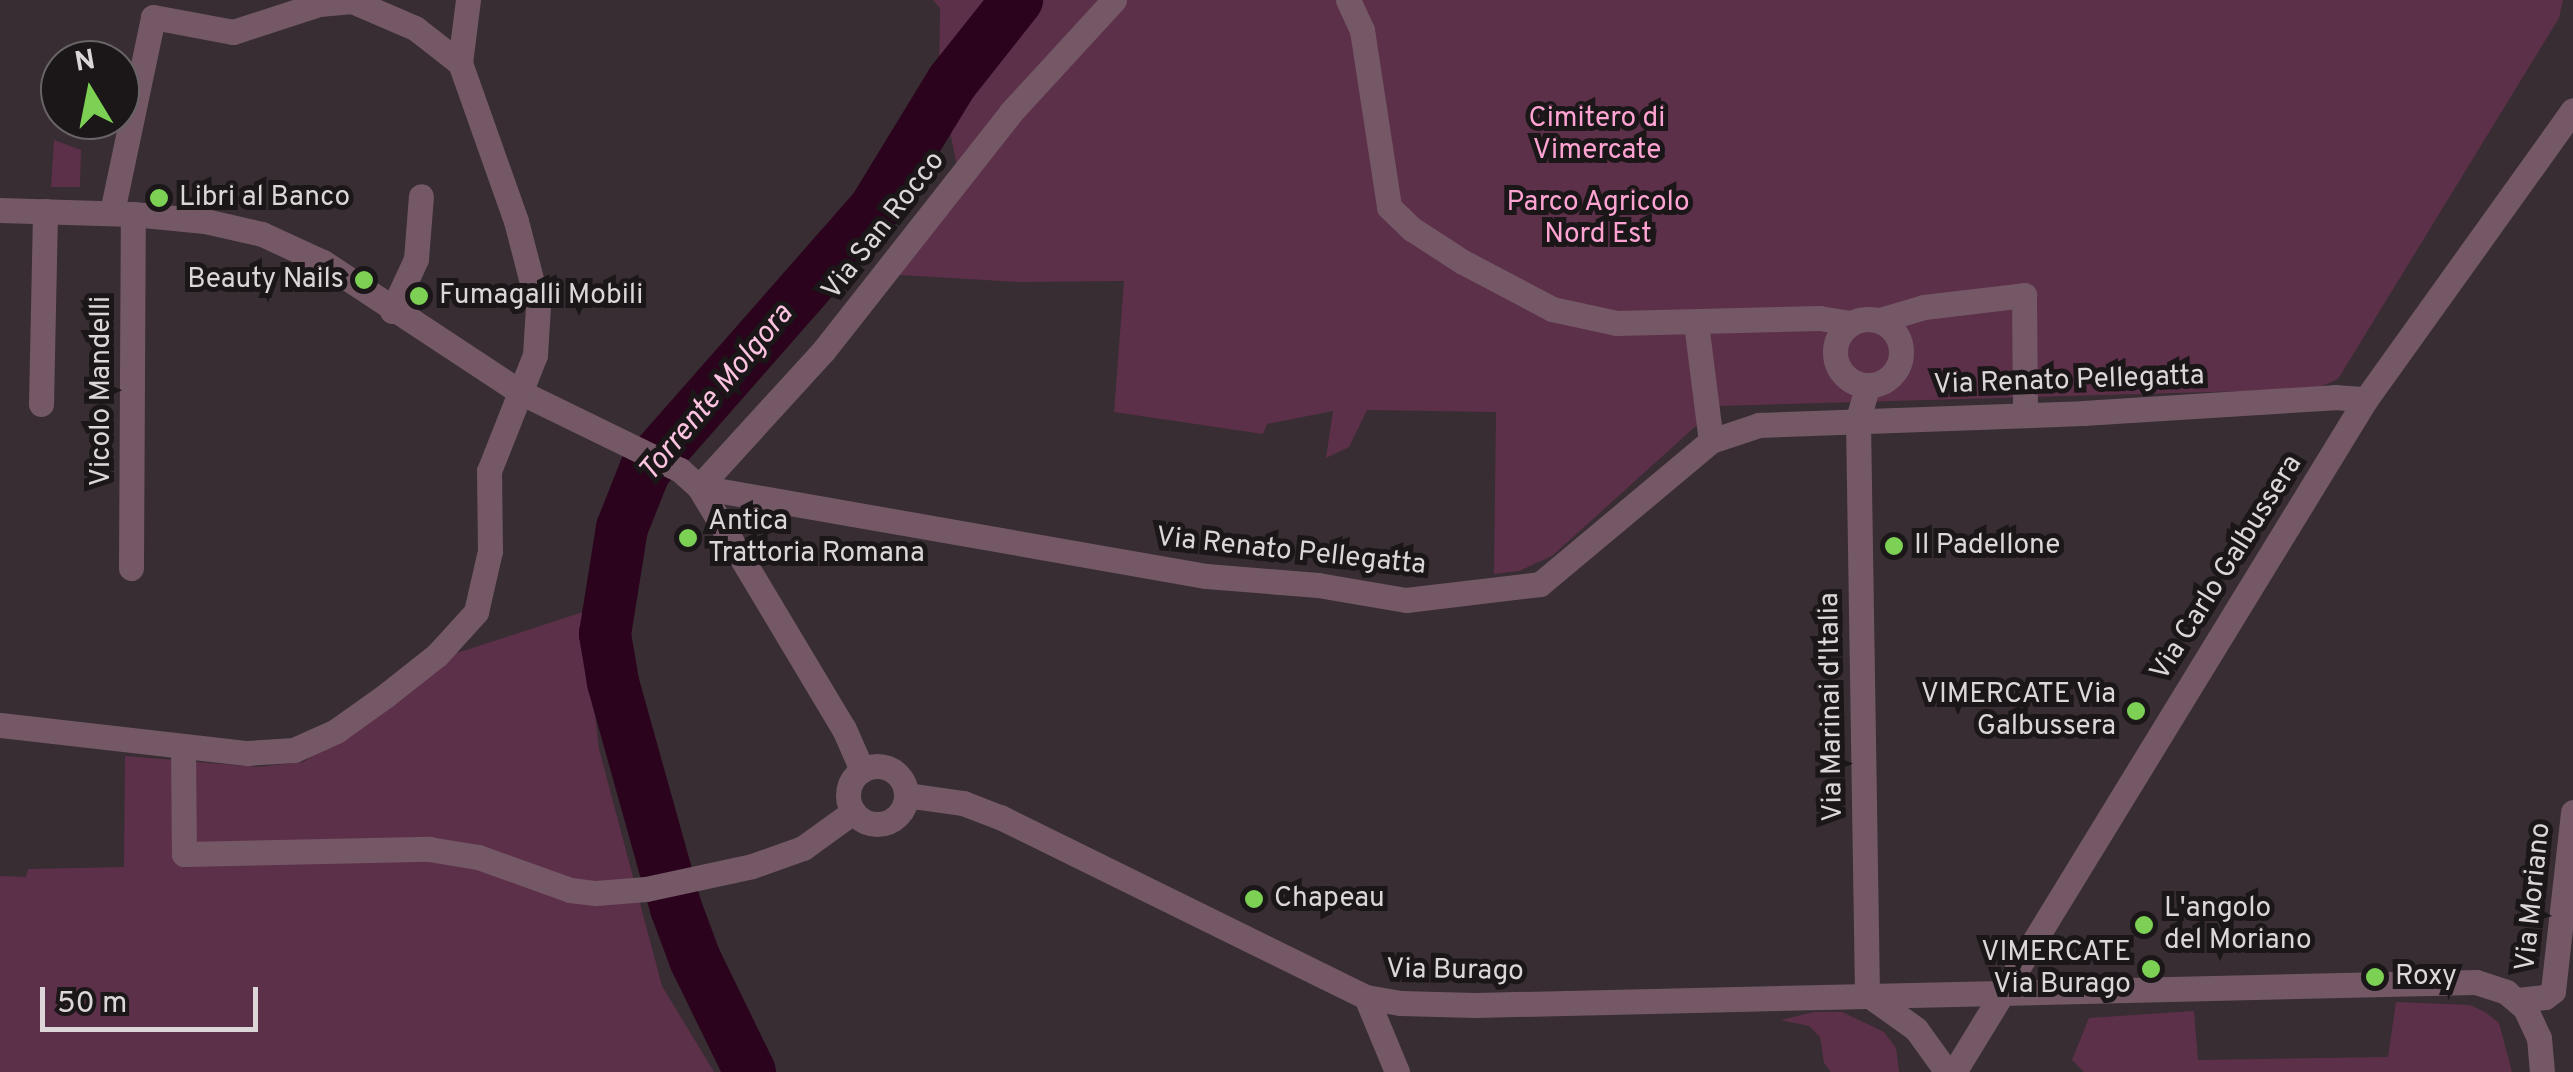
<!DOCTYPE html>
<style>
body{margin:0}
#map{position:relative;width:2573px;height:1072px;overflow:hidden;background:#372d32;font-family:Overpass,sans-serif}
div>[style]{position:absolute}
.green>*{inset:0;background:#5d3049}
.river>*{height:52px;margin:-26px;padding:0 26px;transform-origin:26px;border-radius:26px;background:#2b031c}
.minor>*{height:25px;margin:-12.5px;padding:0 12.5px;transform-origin:12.5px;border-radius:12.5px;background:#745866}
.minor>.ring{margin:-12.5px;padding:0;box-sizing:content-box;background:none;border:25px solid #745866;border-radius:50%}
.dots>*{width:28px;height:28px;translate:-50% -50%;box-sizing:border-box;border:5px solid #1b1719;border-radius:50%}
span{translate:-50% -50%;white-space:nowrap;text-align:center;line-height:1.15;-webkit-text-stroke:10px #1b1719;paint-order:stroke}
.park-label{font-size:28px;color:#ffa3d3}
.poi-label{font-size:28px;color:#dcd6d9}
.left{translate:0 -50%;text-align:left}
.right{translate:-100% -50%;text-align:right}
.street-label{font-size:28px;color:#dcd6d9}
.water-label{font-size:30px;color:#fcc3e0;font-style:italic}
.north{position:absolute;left:40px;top:40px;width:100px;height:100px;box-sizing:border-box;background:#1b1719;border:2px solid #686366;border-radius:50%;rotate:350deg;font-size:28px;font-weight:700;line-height:40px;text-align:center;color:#dcd6d9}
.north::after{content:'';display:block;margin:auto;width:35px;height:45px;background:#7cd155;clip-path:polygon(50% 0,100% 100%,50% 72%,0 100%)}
.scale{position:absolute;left:40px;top:987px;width:218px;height:45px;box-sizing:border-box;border:5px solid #dcd6d9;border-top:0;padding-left:12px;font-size:30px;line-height:35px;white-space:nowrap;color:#dcd6d9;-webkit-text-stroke:8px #1b1719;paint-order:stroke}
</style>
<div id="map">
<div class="green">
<div style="clip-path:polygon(933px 0,2563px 0,2559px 18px,2338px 379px,2316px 389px,1718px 406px,1552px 556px,1519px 571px,1494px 574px,1496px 412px,1367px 410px,1349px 447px,1326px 458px,1333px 411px,1267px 424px,1263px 434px,1114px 412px,1124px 281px,1020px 282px,900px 275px,901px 263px,962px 191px,939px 77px,940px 8px)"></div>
<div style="clip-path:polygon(54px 140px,81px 150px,80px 187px,51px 187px)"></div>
<div style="clip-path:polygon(583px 612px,599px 749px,662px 986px,714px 1072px,0 1072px,0 876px,26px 877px,28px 869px,124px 867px,125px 756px,258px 767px,303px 762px,382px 714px,451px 655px)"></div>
<div style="clip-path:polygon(2396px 1002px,2470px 1005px,2485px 1012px,2499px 1023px,2512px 1072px,2084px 1072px,2072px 1060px,2089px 1018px,2194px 1011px,2198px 1060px,2388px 1057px)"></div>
<div style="clip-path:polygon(1814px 1012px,1842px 1012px,1884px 1032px,1896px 1048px,1899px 1072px,1831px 1072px,1824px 1063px,1820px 1037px,1809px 1026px,1781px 1020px)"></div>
</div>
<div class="river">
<div style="left:750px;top:1072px;width:126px;rotate:-116deg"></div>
<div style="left:695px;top:959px;width:54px;rotate:-110.4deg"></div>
<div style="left:676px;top:908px;width:235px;rotate:-105.6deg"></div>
<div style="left:613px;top:682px;width:49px;rotate:-99.5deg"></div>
<div style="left:605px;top:634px;width:107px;rotate:-80.9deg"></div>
<div style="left:622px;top:528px;width:62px;rotate:-68.4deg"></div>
<div style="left:645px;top:470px;width:349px;rotate:-48.7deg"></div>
<div style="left:875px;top:208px;width:148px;rotate:-58.6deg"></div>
<div style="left:952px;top:82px;width:105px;rotate:-51.6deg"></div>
</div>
<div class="minor">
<div style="left:1348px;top:0;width:33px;rotate:65deg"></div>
<div style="left:1362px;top:30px;width:179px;rotate:81.3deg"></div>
<div style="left:1389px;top:207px;width:32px;rotate:44deg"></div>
<div style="left:1412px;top:229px;width:61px;rotate:32.9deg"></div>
<div style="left:1463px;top:262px;width:101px;rotate:27.8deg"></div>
<div style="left:1552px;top:309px;width:66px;rotate:12.2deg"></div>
<div style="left:1617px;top:323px;width:202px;rotate:-1.4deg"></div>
<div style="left:1819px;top:318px;width:32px;rotate:9deg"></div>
<div style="left:0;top:210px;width:133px;rotate:1.7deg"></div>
<div style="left:133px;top:214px;width:72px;rotate:5.6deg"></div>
<div style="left:205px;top:221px;width:58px;rotate:12.8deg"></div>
<div style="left:262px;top:234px;width:67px;rotate:24.7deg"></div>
<div style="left:323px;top:262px;width:236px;rotate:33.4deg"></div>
<div style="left:520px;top:392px;width:178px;rotate:26deg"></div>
<div style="left:680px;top:470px;width:25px;rotate:42deg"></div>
<div style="left:699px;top:487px;width:282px;rotate:59.1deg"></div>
<div style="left:844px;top:729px;width:45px;rotate:66.3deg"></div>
<div style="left:112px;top:212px;width:199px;rotate:-78.1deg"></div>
<div style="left:153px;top:17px;width:81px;rotate:10.6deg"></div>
<div style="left:233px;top:32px;width:90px;rotate:-18deg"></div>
<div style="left:319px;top:4px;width:33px;rotate:-5deg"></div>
<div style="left:352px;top:1px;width:69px;rotate:23.2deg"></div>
<div style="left:415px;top:28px;width:57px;rotate:37.9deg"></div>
<div style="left:392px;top:311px;width:57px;rotate:-65.2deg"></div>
<div style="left:416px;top:259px;width:63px;rotate:-85.5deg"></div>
<div class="ring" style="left:1835px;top:319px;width:41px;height:41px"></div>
<div style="left:1880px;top:320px;width:46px;rotate:-16.5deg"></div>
<div style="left:1924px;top:307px;width:101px;rotate:-6.8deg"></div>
<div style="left:2024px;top:295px;width:119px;rotate:89.5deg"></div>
<div style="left:1696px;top:323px;width:119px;rotate:82.8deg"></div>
<div style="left:41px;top:404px;width:193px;rotate:-88.8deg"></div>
<div style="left:699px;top:487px;width:515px;rotate:9.96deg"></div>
<div style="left:1206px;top:576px;width:112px;rotate:4.6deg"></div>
<div style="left:1318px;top:585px;width:89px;rotate:9.7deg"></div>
<div style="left:1406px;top:600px;width:135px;rotate:-6.8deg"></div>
<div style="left:1540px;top:584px;width:223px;rotate:-39.9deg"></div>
<div style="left:1711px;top:441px;width:51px;rotate:-18.4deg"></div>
<div style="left:1759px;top:425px;width:324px;rotate:-2.1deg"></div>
<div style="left:2083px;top:413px;width:252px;rotate:-3.6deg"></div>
<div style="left:2334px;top:397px;width:32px;rotate:4deg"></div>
<div style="left:699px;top:487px;width:185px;rotate:-47.6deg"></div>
<div style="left:824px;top:350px;width:303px;rotate:-51.8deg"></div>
<div style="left:1011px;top:112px;width:152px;rotate:-47.4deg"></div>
<div style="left:131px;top:568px;width:354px;rotate:-89.7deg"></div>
<div style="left:0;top:725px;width:249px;rotate:6.5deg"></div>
<div style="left:247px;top:753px;width:47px;rotate:-3.7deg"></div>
<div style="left:294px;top:750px;width:46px;rotate:-24.3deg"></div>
<div style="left:336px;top:731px;width:60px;rotate:-35.5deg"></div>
<div style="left:385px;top:696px;width:66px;rotate:-38.3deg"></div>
<div style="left:437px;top:655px;width:58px;rotate:-47.8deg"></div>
<div style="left:476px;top:612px;width:63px;rotate:-77.1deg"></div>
<div style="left:490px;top:551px;width:80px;rotate:-90.7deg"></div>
<div style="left:489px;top:471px;width:125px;rotate:-68.4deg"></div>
<div style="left:535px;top:355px;width:49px;rotate:-86.5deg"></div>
<div style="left:538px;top:306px;width:88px;rotate:-104.5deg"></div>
<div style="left:516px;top:221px;width:168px;rotate:-109.5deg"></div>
<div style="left:460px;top:63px;width:64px;rotate:-82.8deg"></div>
<div style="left:183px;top:746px;width:108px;rotate:89.5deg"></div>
<div style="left:184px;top:854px;width:245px;rotate:-1.2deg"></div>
<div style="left:429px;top:849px;width:50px;rotate:9.3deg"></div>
<div style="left:478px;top:857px;width:98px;rotate:19.7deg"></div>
<div style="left:570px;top:890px;width:26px;rotate:7deg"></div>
<div style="left:596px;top:893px;width:50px;rotate:-4.6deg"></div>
<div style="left:646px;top:889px;width:108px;rotate:-12.2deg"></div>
<div style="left:752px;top:866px;width:54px;rotate:-19.4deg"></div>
<div style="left:803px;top:848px;width:62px;rotate:-35.8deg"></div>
<div class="ring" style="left:848px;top:766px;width:33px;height:33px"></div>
<div style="left:906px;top:795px;width:58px;rotate:8deg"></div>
<div style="left:963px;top:803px;width:40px;rotate:21deg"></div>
<div style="left:1000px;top:817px;width:408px;rotate:26.2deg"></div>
<div style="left:1366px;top:997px;width:35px;rotate:10deg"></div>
<div style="left:1400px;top:1003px;width:75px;rotate:1.5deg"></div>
<div style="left:1475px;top:1005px;width:1001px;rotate:-1.32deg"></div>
<div style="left:2476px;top:982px;width:32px;rotate:18deg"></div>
<div style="left:2506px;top:992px;width:25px;rotate:40deg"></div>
<div style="left:2525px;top:1008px;width:33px;rotate:65deg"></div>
<div style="left:2539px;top:1038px;width:34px;rotate:85deg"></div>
<div style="left:1867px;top:994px;width:575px;rotate:-90.9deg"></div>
<div style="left:1858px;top:419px;width:35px;rotate:-74deg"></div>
<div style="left:1867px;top:994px;width:60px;rotate:35.5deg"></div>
<div style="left:1916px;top:1029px;width:53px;rotate:54.2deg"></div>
<div style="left:1366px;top:997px;width:81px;rotate:67.5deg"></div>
<div style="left:2517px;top:1000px;width:28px;rotate:-6deg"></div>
<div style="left:2545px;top:997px;width:10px;rotate:-37deg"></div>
<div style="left:2553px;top:991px;width:180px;rotate:-83.6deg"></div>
<div style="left:1954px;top:1072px;width:789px;rotate:-58.53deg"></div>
<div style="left:2366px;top:399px;width:355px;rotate:-54.4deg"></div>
</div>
<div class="dots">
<div style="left:159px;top:198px;background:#7cd155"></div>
<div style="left:364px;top:280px;background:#7cd155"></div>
<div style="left:419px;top:296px;background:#7cd155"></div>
<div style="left:688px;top:538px;background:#7cd155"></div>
<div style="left:1894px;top:546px;background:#7cd155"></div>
<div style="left:2136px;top:711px;background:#7cd155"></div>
<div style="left:1254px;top:899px;background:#7cd155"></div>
<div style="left:2144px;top:925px;background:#7cd155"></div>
<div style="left:2151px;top:969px;background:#7cd155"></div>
<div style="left:2375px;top:977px;background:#7cd155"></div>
</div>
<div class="park-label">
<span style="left:1597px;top:135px">Cimitero di<br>Vimercate</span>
<span style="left:1598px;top:219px">Parco Agricolo<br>Nord Est</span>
</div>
<div class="poi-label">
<span class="left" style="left:179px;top:198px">Libri al Banco</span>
<span class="right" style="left:344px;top:280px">Beauty Nails</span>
<span class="left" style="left:439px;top:296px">Fumagalli Mobili</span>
<span class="left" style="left:708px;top:538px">Antica<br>Trattoria Romana</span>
<span class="left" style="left:1914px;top:546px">Il Padellone</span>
<span class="right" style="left:2116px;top:711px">VIMERCATE Via<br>Galbussera</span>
<span class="left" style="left:1274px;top:899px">Chapeau</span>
<span class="left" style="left:2164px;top:925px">L'angolo<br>del Moriano</span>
<span class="right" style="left:2131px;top:969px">VIMERCATE<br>Via Burago</span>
<span class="left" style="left:2395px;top:977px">Roxy</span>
</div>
<div class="street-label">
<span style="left:884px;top:226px;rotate:-52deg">Via San Rocco</span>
<span style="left:2069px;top:381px;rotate:-2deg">Via Renato Pellegatta</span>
<span style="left:102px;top:391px;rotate:-90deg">Vicolo Mandelli</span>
<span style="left:1291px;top:552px;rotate:6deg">Via Renato Pellegatta</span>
<span style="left:2227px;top:568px;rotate:-58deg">Via Carlo Galbussera</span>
<span style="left:1832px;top:707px;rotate:-91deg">Via Marinai d'Italia</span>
<span style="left:2534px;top:897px;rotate:-84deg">Via Moriano</span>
<span style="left:1455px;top:971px;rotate:1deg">Via Burago</span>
</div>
<div class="water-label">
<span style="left:717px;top:394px;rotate:-50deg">Torrente Molgora</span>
</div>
<div class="north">N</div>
<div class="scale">50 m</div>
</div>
